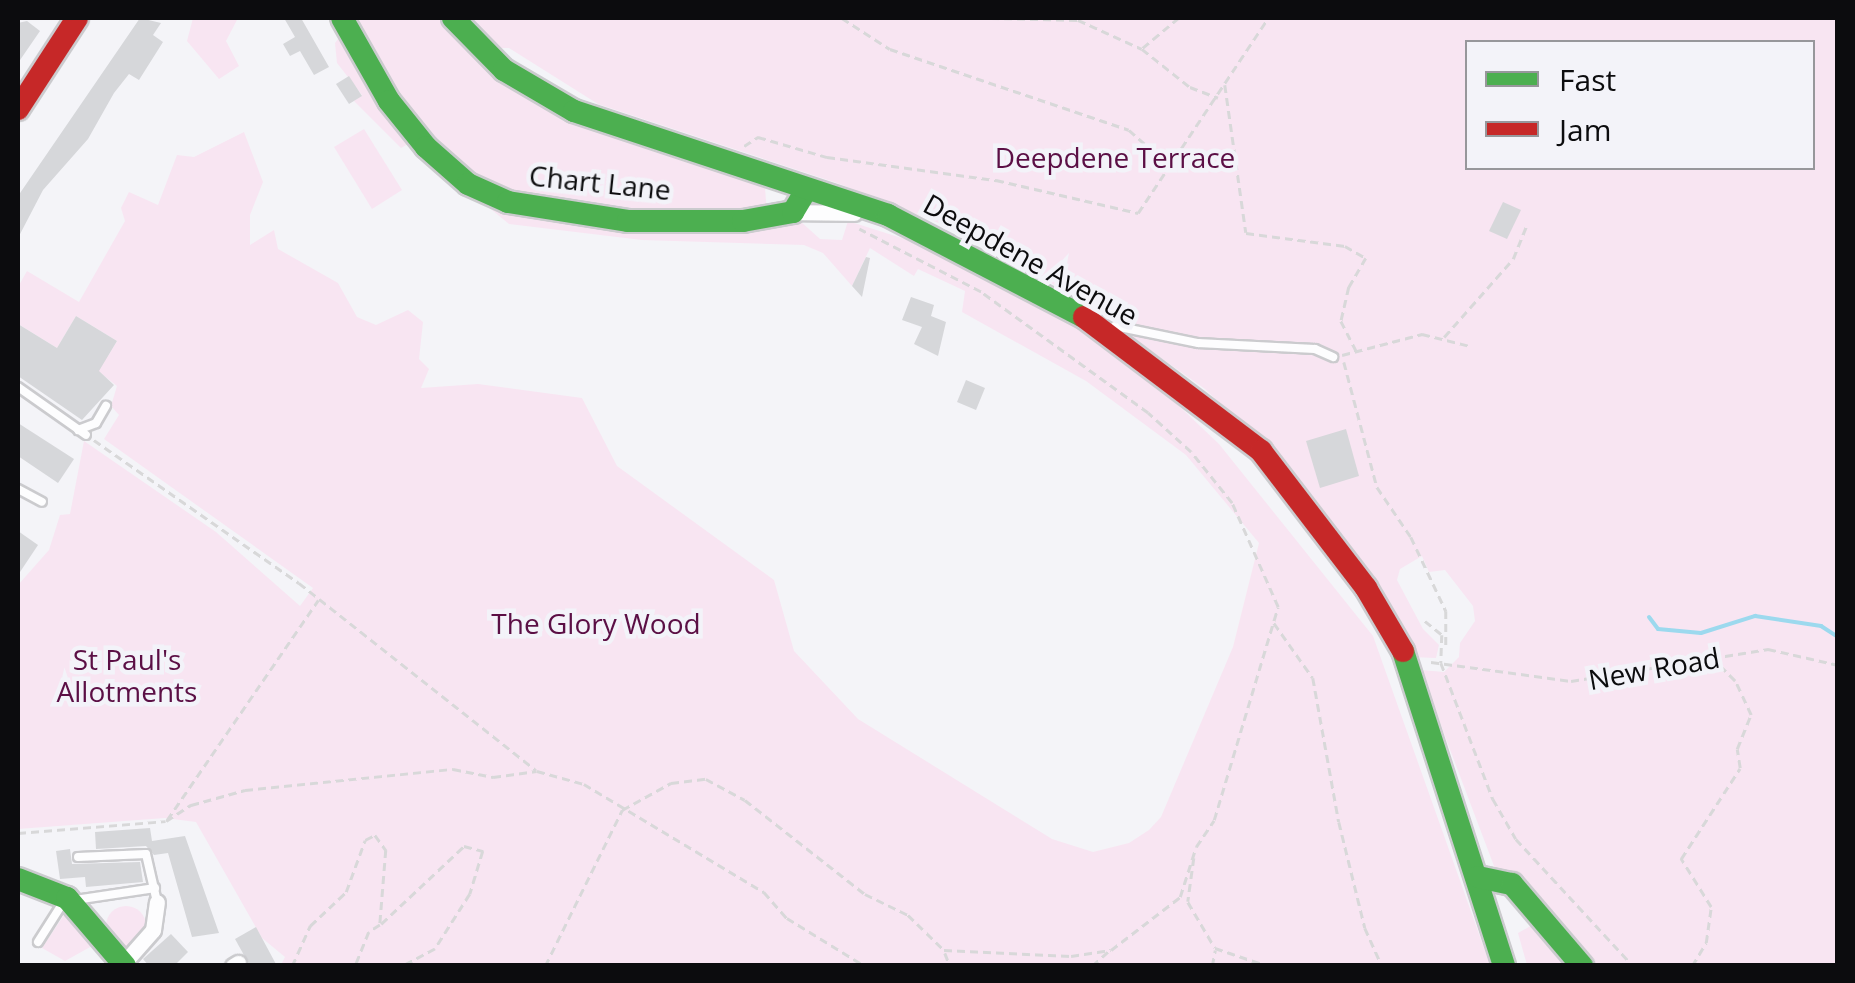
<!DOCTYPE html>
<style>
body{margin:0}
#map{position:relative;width:1855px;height:983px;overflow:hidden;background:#f4f4f8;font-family:"Open Sans",sans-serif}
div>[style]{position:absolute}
.green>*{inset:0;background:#f8e5f2}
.round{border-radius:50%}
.stream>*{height:4px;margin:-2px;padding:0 2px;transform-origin:2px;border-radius:2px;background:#9cd9ee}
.building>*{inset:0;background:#d6d7da}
.path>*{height:2.5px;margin-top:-1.25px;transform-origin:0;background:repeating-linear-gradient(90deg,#d8d8d9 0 8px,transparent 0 13px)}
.roads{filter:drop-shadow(2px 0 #cbcbce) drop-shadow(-2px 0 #cbcbce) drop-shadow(0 2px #cbcbce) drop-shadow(0 -2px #cbcbce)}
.lane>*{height:8px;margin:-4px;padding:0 4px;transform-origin:4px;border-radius:4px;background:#fdfdfe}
.street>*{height:15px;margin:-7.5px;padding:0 7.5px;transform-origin:7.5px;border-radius:7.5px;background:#fdfdfe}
.fast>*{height:22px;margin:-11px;padding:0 11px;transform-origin:11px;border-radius:11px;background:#4caf50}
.jam>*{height:22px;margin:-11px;padding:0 11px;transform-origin:11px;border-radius:11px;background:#c62828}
span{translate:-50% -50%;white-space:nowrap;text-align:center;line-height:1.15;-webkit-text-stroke:9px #f3f3f9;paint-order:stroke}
.park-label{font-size:28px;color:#5b0f45}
.street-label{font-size:28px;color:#0c0c0e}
.frame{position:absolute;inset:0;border:20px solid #0c0c0e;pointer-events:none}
.legend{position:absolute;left:1465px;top:40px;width:350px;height:130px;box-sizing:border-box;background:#f3f3f9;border:2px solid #97979b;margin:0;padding:12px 18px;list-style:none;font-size:30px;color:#0c0c0e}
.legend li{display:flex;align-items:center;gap:20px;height:50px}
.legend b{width:50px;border:2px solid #97979b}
</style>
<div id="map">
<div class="green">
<div style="clip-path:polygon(193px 18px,238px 18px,226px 41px,239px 66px,219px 79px,187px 41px)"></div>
<div style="clip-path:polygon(354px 18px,438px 18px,570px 121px,765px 188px,768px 225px,800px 221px,820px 239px,842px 240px,848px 221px,933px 248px,1120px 350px,1219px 444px,1373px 636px,1490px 965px,281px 965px,285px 957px,262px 938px,196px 822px,165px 818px,18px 829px,18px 585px,49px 550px,60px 515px,70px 514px,84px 441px,216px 532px,300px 606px,313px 588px,104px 439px,119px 415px,111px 406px,117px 386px,89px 364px,97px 351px,108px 356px,117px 341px,76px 316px,57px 348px,18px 324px,18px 287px,27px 271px,79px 302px,125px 221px,121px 208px,129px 192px,158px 205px,177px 155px,194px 157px,244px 132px,263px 182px,250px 215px,250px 245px,274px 230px,278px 249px,338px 283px,357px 317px,376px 325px,408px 310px,423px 322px,419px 359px,429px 369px,421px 388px,478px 384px,582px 398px,617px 466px,774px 580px,794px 651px,858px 719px,1052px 839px,1093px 852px,1129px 843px,1149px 830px,1161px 817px,1233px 647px,1259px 543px,1186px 455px,1086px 381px,962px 312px,965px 291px,918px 269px,914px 276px,870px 248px,852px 286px,823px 253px,804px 245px,642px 240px,509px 224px,410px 143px,401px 148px,354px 101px,362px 95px,337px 63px,335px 43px)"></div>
<div style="clip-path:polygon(evenodd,464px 18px,1837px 18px,1837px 965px,1593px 965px,1494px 866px,1446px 739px,1421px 670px,1444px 672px,1459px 657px,1460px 643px,1475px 621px,1473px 606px,1445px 570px,1429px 572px,1422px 556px,1400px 569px,1397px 580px,1423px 629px,1439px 645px,1436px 658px,1411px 657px,1270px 451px,1205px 389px,1116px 326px,992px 244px,837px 183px,598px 104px,509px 48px,496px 48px,464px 18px,1468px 42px,1812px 42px,1812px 168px,1468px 168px,1468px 42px)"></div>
<div style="clip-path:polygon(364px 129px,402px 190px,372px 209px,334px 147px)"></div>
<div class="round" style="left:106px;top:906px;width:40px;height:40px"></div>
<div style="clip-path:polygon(68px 909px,92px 946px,65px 961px,42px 948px)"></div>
<div style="clip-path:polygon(1534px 924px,1576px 965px,1527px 965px,1518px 933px)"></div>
</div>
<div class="stream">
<div style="left:1649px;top:617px;width:15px;rotate:53deg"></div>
<div style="left:1658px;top:629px;width:43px;rotate:5.3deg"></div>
<div style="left:1701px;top:633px;width:57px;rotate:-17.5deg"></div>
<div style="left:1755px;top:616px;width:67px;rotate:8.6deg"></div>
<div style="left:1821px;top:626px;width:20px;rotate:33deg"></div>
</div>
<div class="building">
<div style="clip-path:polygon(140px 18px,161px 23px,153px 35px,163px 42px,139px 80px,129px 74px,114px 93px,88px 139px,43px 190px,18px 238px,18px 196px)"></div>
<div style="clip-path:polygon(284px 18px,301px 18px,329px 67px,314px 75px,300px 51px,290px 56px,283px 44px,295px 37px)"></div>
<div style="clip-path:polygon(27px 21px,40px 31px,18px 63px,18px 23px)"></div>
<div style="clip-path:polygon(349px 76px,362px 96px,349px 104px,336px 84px)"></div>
<div style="clip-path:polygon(1503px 202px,1521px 210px,1507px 239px,1489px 231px)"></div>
<div style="clip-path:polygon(866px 257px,870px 258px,862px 297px,852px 286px)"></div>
<div style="clip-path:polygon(911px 297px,934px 305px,931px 316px,946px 322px,938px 356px,914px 344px,922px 327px,902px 320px)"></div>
<div style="clip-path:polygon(76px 316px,117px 341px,99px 371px,114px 385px,82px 420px,18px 376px,18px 324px,57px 348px)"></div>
<div style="clip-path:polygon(966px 380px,985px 388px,976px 410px,957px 402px)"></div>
<div style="clip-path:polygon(18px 423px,74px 459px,58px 483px,18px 456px)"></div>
<div style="clip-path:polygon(1346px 429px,1359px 476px,1320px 488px,1306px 441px)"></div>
<div style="clip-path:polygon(18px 531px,38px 545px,18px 575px)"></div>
<div style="clip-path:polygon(150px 828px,152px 841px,185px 836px,219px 933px,192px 937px,168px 853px,154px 855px,146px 846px,96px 849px,95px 832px)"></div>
<div style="clip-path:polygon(70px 849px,72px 864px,140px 862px,143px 882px,86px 887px,85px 877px,60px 879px,56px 851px)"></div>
<div style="clip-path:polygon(256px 927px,277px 966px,250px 966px,235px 939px)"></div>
<div style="clip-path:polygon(171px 934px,188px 952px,174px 966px,149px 966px,143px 959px)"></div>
</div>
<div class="path">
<div style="left:842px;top:18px;width:57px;rotate:32.9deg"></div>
<div style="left:890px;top:49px;width:252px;rotate:18.7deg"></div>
<div style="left:1129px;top:130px;width:56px;rotate:41.4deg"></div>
<div style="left:991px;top:18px;width:87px;rotate:1.3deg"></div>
<div style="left:1078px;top:20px;width:70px;rotate:24.4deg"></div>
<div style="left:1179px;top:18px;width:48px;rotate:140deg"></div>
<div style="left:1142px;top:49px;width:61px;rotate:38.4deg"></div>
<div style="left:1190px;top:87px;width:30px;rotate:21deg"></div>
<div style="left:1225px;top:85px;width:149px;rotate:81.9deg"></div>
<div style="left:1246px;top:233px;width:100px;rotate:7.5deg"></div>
<div style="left:1345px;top:246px;width:24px;rotate:30deg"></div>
<div style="left:1366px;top:258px;width:34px;rotate:120deg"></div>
<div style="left:1349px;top:287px;width:35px;rotate:103deg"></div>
<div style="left:1341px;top:321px;width:35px;rotate:63deg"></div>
<div style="left:744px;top:146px;width:17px;rotate:-33deg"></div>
<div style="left:758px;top:137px;width:72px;rotate:16.2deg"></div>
<div style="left:827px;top:157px;width:171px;rotate:7.8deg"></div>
<div style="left:996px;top:180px;width:146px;rotate:13.1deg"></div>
<div style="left:1138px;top:213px;width:234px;rotate:-56.3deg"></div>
<div style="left:1444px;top:337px;width:104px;rotate:-48.5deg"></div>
<div style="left:1513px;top:259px;width:35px;rotate:-68deg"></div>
<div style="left:1342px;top:355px;width:83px;rotate:-14.7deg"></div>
<div style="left:1422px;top:334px;width:49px;rotate:14deg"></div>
<div style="left:1344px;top:362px;width:129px;rotate:75.2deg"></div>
<div style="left:1377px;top:487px;width:60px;rotate:55.8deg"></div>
<div style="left:1411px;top:537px;width:82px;rotate:64.7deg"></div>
<div style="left:1446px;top:611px;width:35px;rotate:90deg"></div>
<div style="left:94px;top:440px;width:250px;rotate:34.9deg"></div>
<div style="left:299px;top:583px;width:302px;rotate:38.3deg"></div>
<div style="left:1425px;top:621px;width:22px;rotate:39deg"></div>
<div style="left:1442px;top:635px;width:28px;rotate:92deg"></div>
<div style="left:1441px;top:663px;width:146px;rotate:69.1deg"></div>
<div style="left:1493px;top:799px;width:46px;rotate:60.1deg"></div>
<div style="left:1516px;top:839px;width:173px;rotate:47.3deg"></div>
<div style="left:1274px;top:623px;width:67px;rotate:54.7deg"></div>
<div style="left:1313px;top:678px;width:146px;rotate:79.8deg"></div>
<div style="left:1339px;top:822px;width:109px;rotate:76.2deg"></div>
<div style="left:1365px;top:928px;width:42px;rotate:65.9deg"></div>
<div style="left:1431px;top:662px;width:141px;rotate:7.7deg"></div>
<div style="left:1571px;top:681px;width:200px;rotate:-9.2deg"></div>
<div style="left:1768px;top:649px;width:72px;rotate:12.9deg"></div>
<div style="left:167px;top:820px;width:267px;rotate:-55.5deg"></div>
<div style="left:18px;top:833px;width:148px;rotate:-4.6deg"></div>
<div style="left:166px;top:821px;width:30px;rotate:-33deg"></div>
<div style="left:191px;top:805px;width:56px;rotate:-15.5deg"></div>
<div style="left:245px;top:790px;width:209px;rotate:-5.8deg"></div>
<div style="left:453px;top:769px;width:41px;rotate:11.3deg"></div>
<div style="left:493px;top:777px;width:44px;rotate:-7.8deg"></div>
<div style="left:537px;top:771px;width:49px;rotate:15.5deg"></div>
<div style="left:584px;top:784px;width:210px;rotate:31deg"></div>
<div style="left:764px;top:892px;width:35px;rotate:49deg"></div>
<div style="left:787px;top:918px;width:92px;rotate:31.6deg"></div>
<div style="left:1194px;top:858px;width:44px;rotate:97.8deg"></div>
<div style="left:1188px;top:902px;width:53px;rotate:59.6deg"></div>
<div style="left:1215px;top:948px;width:56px;rotate:18.8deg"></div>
<div style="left:381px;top:924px;width:114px;rotate:-43.2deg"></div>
<div style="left:464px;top:846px;width:20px;rotate:15deg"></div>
<div style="left:483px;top:851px;width:45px;rotate:106.8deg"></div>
<div style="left:470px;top:894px;width:65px;rotate:122.5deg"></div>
<div style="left:435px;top:949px;width:36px;rotate:152deg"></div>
<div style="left:945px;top:953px;width:14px;rotate:69deg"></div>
<div style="left:292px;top:966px;width:44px;rotate:-65.8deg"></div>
<div style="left:310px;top:926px;width:50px;rotate:-43.4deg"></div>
<div style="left:346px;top:892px;width:55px;rotate:-69.9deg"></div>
<div style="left:365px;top:840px;width:11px;rotate:-27deg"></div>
<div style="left:375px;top:835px;width:19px;rotate:54deg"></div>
<div style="left:386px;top:850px;width:75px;rotate:94.6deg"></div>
<div style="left:380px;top:925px;width:13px;rotate:148deg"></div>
<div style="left:369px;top:932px;width:37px;rotate:112deg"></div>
<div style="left:545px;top:966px;width:174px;rotate:-63.7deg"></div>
<div style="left:622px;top:810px;width:56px;rotate:-28.9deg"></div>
<div style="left:671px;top:783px;width:35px;rotate:-7deg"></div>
<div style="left:706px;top:779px;width:44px;rotate:28.3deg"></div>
<div style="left:745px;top:800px;width:152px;rotate:38.1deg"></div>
<div style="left:865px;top:894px;width:48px;rotate:26deg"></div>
<div style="left:908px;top:915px;width:50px;rotate:44.2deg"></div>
<div style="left:944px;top:950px;width:127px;rotate:2.7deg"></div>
<div style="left:1071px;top:956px;width:40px;rotate:-8.5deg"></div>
<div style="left:1111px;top:950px;width:87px;rotate:-37.5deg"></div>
<div style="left:1180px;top:897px;width:52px;rotate:-72.3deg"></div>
<div style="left:1196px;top:847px;width:32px;rotate:-56deg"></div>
<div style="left:1214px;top:820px;width:222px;rotate:-73.3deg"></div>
<div style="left:1278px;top:607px;width:114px;rotate:-113.9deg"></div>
<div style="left:1232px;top:503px;width:65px;rotate:-128.8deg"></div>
<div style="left:1191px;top:452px;width:58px;rotate:-137.8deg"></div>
<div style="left:1148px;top:413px;width:206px;rotate:-144.1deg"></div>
<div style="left:981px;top:292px;width:137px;rotate:-152.7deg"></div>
<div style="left:1092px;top:966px;width:24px;rotate:-42deg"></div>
<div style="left:1212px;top:966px;width:16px;rotate:-79deg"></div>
<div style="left:1692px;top:966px;width:27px;rotate:-59deg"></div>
<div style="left:1706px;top:943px;width:36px;rotate:-82deg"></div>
<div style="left:1711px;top:907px;width:57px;rotate:-122deg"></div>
<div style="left:1681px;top:859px;width:108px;rotate:-57deg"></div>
<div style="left:1740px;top:768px;width:19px;rotate:-99deg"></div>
<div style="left:1737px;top:749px;width:37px;rotate:-68deg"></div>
<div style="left:1751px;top:715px;width:38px;rotate:-115deg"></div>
<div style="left:1735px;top:681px;width:31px;rotate:-135deg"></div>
</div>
<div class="roads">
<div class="lane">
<div style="left:1115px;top:326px;width:85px;rotate:11.6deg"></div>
<div style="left:1198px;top:343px;width:117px;rotate:2.9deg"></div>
<div style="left:1315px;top:349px;width:20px;rotate:24deg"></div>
<div style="left:18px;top:387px;width:83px;rotate:35.2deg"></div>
<div style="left:78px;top:430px;width:19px;rotate:-21deg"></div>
<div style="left:96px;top:423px;width:20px;rotate:-60deg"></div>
<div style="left:18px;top:489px;width:27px;rotate:28deg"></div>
<div style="left:78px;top:857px;width:68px;rotate:-2.5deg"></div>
<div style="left:146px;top:854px;width:49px;rotate:77.1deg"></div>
<div style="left:75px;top:900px;width:81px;rotate:-8.5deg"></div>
<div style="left:38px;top:942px;width:49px;rotate:-57.6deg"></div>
</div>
<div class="street">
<div style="left:793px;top:212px;width:61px;rotate:0.9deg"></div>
<div style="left:123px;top:964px;width:45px;rotate:-48.6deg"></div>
<div style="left:153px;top:930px;width:28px;rotate:-82deg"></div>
<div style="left:233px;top:966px;width:6px;rotate:-31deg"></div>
</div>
<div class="fast">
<div style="left:342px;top:18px;width:95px;rotate:60.5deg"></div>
<div style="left:389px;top:101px;width:59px;rotate:51.2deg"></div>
<div style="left:426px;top:147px;width:56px;rotate:41.4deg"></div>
<div style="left:468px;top:184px;width:44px;rotate:24.2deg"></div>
<div style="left:508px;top:202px;width:121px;rotate:9deg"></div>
<div style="left:628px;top:221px;width:115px"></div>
<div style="left:743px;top:221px;width:51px;rotate:-10.2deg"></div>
<div style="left:793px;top:212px;width:26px;rotate:-59deg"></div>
<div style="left:453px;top:18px;width:73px;rotate:45.6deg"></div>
<div style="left:504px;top:70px;width:81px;rotate:30.4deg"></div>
<div style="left:574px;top:111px;width:331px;rotate:18.3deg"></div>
<div style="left:888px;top:215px;width:221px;rotate:27.5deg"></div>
<div style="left:1403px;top:651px;width:331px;rotate:72.2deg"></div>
<div style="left:1478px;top:877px;width:35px;rotate:12deg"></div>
<div style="left:1512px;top:884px;width:108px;rotate:49.5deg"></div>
<div style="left:18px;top:879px;width:53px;rotate:21.2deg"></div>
<div style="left:67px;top:898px;width:89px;rotate:49.5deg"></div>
</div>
<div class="jam">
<div style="left:18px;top:109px;width:108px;rotate:-57deg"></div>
<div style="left:1084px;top:317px;width:222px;rotate:37.1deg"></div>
<div style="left:1261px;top:451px;width:173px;rotate:52.5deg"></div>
<div style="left:1366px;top:588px;width:73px;rotate:59.6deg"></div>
</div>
</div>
<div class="park-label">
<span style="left:1115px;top:157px">Deepdene Terrace</span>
<span style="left:596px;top:623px">The Glory Wood</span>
<span style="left:127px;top:675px">St Paul's<br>Allotments</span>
</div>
<div class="street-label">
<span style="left:600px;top:182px;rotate:6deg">Chart Lane</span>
<span style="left:1031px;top:259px;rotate:29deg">Deepdene Avenue</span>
<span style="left:1654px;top:668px;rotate:-10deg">New Road</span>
</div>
<div class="frame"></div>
<ul class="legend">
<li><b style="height:12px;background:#4caf50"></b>Fast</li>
<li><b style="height:12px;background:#c62828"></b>Jam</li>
</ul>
</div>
